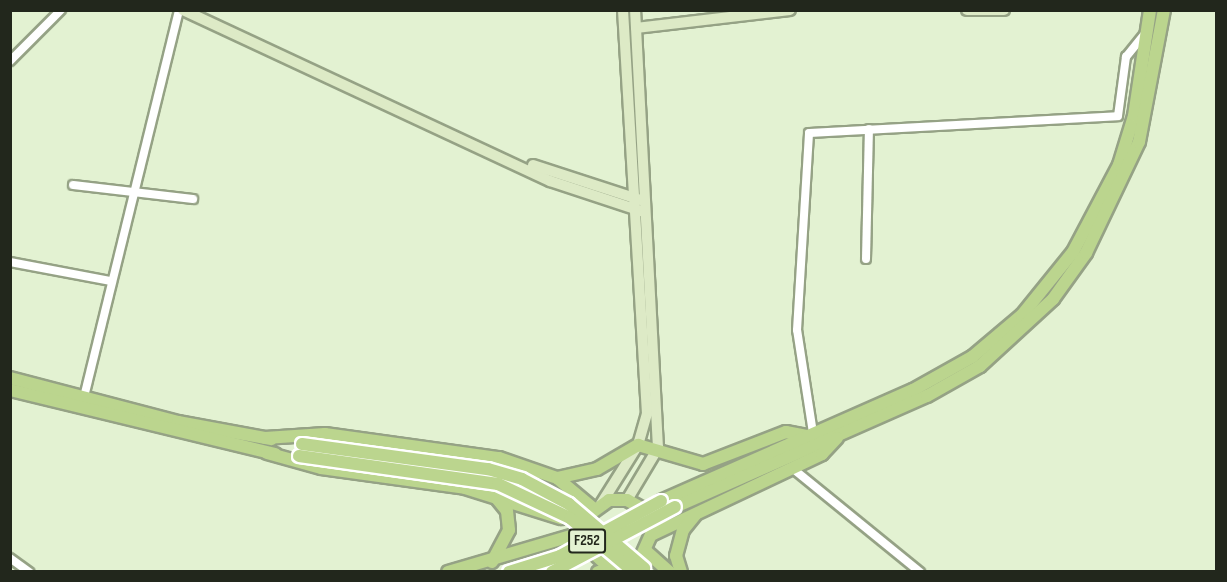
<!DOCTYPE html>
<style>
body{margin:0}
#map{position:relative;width:1227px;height:582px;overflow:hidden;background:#e3f2d2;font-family:"Sofia Sans Condensed",sans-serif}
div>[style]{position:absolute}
.roads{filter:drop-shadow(2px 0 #95a285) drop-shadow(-2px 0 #95a285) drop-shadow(0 2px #95a285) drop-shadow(0 -2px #95a285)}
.street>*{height:8px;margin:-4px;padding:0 4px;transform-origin:4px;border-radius:4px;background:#fff}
.secondary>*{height:10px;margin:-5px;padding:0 5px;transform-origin:5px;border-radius:5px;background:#ddeac6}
.primary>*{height:12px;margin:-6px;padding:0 6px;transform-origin:6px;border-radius:6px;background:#bbd58e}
.bridges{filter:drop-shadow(2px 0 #fff) drop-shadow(-2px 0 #fff) drop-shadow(0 2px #fff) drop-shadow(0 -2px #fff)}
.primary-bridge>*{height:12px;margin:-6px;padding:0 6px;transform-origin:6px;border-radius:6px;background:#bbd58e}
span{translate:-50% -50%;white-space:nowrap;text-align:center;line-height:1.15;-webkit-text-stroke:5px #e3f2d2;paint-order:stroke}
.shield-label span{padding:2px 4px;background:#e3f2d2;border:2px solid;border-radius:4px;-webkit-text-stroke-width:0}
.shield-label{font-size:15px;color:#22271c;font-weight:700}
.frame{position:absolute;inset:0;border:12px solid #22271c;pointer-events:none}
</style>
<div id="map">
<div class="roads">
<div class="street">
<div style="left:10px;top:61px;width:72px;rotate:-45deg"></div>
<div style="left:73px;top:185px;width:121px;rotate:6.7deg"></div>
<div style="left:866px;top:259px;width:130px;rotate:-88.7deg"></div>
<div style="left:10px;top:262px;width:103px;rotate:10.7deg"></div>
<div style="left:84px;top:397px;width:398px;rotate:-76.2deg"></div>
<div style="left:813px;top:433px;width:104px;rotate:-98.8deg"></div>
<div style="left:797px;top:330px;width:197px;rotate:-86.5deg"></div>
<div style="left:809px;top:133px;width:309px;rotate:-3.1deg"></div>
<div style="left:1118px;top:116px;width:60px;rotate:-82.3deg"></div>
<div style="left:1126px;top:57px;width:32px;rotate:-51deg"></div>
<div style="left:792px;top:468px;width:165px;rotate:39.1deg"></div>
<div style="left:10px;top:558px;width:24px;rotate:36deg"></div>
</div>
<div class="secondary">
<div style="left:183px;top:10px;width:405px;rotate:25deg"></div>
<div style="left:550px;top:181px;width:99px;rotate:18.3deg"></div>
<div style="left:967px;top:10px;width:37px"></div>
<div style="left:636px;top:28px;width:155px;rotate:-6.7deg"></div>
<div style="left:533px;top:165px;width:114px;rotate:18deg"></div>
<div style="left:627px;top:500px;width:61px;rotate:-59.2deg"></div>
<div style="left:658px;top:448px;width:439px;rotate:-93deg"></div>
<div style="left:601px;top:504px;width:70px;rotate:-57.9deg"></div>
<div style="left:638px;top:445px;width:32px;rotate:-74deg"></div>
<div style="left:647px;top:414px;width:405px;rotate:-93.4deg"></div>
</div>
<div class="primary">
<div style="left:10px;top:378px;width:174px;rotate:14.7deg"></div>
<div style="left:178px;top:422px;width:95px;rotate:10.4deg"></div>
<div style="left:10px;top:390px;width:273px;rotate:13.6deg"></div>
<div style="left:265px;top:438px;width:60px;rotate:-3.8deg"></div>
<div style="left:325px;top:434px;width:176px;rotate:7.9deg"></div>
<div style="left:499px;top:458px;width:61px;rotate:19deg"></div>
<div style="left:557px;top:478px;width:48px;rotate:40deg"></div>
<div style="left:267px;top:453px;width:56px;rotate:15.5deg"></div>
<div style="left:321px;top:468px;width:145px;rotate:7.9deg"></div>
<div style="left:465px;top:488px;width:101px;rotate:17.4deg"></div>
<div style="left:557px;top:478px;width:41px;rotate:-12.7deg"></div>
<div style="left:597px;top:469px;width:48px;rotate:-30.3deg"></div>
<div style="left:638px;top:445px;width:68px;rotate:16.3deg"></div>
<div style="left:703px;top:464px;width:89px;rotate:-21.1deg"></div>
<div style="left:786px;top:432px;width:21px;rotate:11deg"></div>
<div style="left:661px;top:501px;width:275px;rotate:-23.8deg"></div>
<div style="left:913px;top:390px;width:68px;rotate:-29.2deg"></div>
<div style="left:972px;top:357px;width:65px;rotate:-40deg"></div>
<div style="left:1022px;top:315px;width:81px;rotate:-51deg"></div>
<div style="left:1073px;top:252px;width:98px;rotate:-62.1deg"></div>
<div style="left:1119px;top:165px;width:51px;rotate:-73deg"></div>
<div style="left:1134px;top:116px;width:107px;rotate:-81.4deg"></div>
<div style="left:675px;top:507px;width:275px;rotate:-23.8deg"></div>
<div style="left:927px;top:396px;width:61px;rotate:-29.5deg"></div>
<div style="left:980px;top:366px;width:99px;rotate:-42.5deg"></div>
<div style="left:1053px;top:299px;width:57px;rotate:-54.3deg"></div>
<div style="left:1086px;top:253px;width:123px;rotate:-64.5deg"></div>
<div style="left:1139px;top:142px;width:134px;rotate:-79.3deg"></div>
<div style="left:590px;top:514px;width:24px;rotate:-36deg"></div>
<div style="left:609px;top:500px;width:18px"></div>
<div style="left:627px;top:500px;width:18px;rotate:29deg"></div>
<div style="left:643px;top:509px;width:23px;rotate:65deg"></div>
<div style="left:653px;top:530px;width:36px;rotate:114deg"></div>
<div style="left:638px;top:563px;width:41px;rotate:167.3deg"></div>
<div style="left:653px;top:534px;width:187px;rotate:-25.3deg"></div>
<div style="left:822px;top:454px;width:22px;rotate:-47deg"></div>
<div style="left:585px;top:545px;width:34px;rotate:43deg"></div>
<div style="left:647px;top:552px;width:30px;rotate:42deg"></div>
<div style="left:492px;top:562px;width:36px;rotate:-62deg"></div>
<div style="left:509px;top:530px;width:19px;rotate:-96deg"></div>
<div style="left:507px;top:511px;width:19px;rotate:-129deg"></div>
<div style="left:448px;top:572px;width:142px;rotate:-16.4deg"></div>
<div style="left:681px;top:572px;width:17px;rotate:-107deg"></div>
<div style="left:676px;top:556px;width:27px;rotate:-75deg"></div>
<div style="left:683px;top:530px;width:19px;rotate:-51deg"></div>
</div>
</div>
<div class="bridges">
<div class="primary-bridge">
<div style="left:302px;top:444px;width:188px;rotate:7.7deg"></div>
<div style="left:488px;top:469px;width:35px;rotate:16deg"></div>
<div style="left:522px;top:479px;width:53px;rotate:28deg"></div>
<div style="left:569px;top:504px;width:99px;rotate:40.5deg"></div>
<div style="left:299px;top:456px;width:201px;rotate:8deg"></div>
<div style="left:498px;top:484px;width:80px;rotate:25.3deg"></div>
<div style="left:570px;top:518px;width:84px;rotate:40.2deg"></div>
<div style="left:509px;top:572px;width:53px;rotate:-17.4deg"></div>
<div style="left:560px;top:556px;width:115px;rotate:-28.6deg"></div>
<div style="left:552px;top:572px;width:139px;rotate:-27.9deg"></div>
</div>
</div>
<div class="shield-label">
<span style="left:587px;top:541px">F252</span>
</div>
<div class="frame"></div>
</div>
